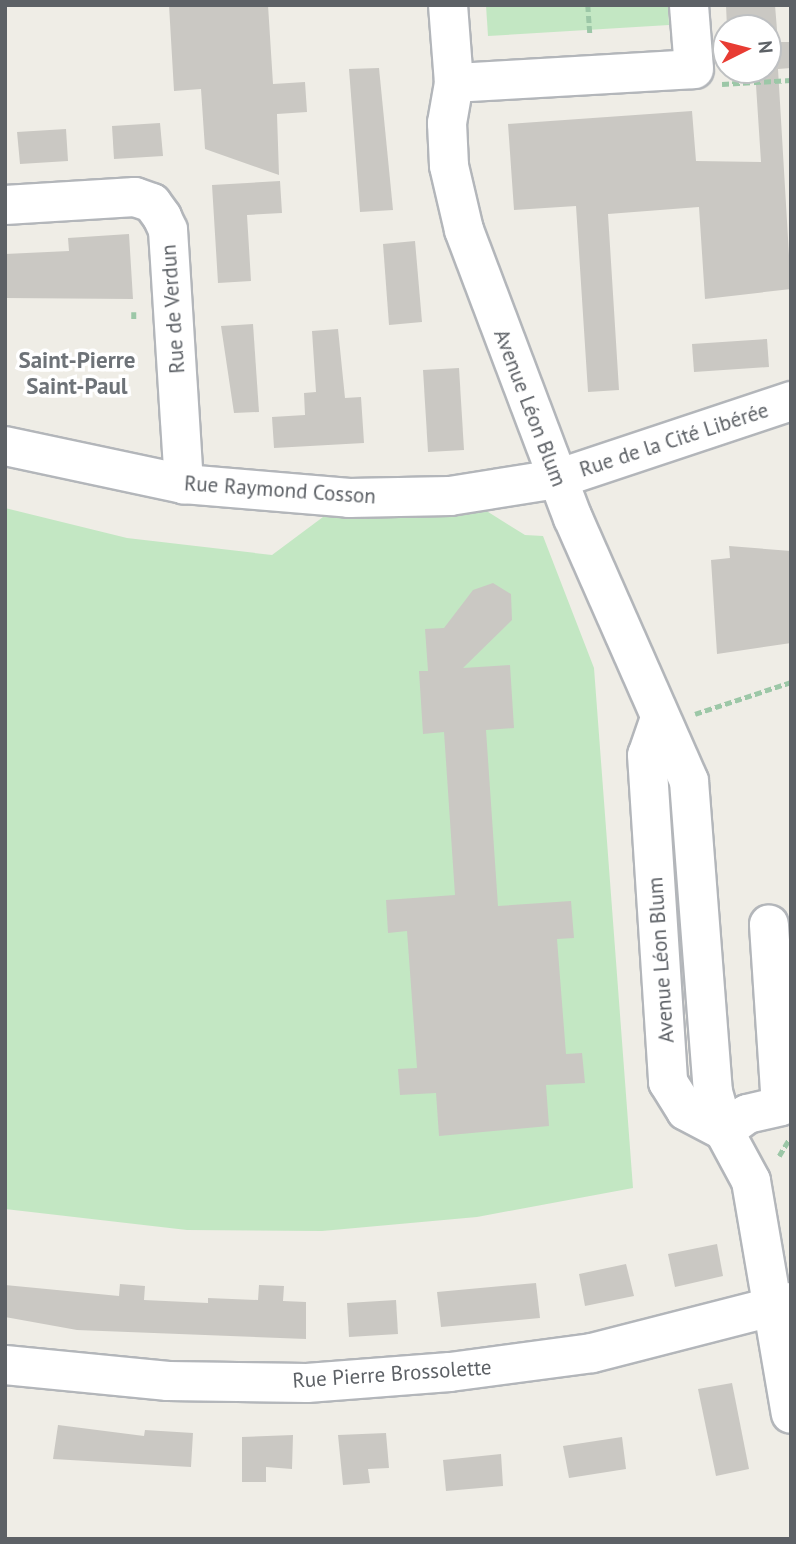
<!DOCTYPE html>
<meta charset="utf-8">
<style>
body{margin:0}
#map{position:relative;width:796px;height:1544px;overflow:hidden;background:#efede6;font-family:"PT Sans",sans-serif}
div>[style]{position:absolute}
.green>*{inset:0;background:#c3e7c3}
.building>*{inset:0;background:#cac8c3}
.path>*{height:4.5px;margin-top:-2.25px;transform-origin:0;background:repeating-linear-gradient(90deg,#9cc7a7 0 7px,transparent 0 10.5px)}
.roads{filter:drop-shadow(2px 0 #b3b6ba) drop-shadow(-2px 0 #b3b6ba) drop-shadow(0 2px #b3b6ba) drop-shadow(0 -2px #b3b6ba)}
.minor>*{height:38px;margin:-19px;padding:0 19px;transform-origin:19px;border-radius:19px;background:#fff}
span{translate:-50% -50%;white-space:nowrap;text-align:center;line-height:1.15;-webkit-text-stroke:7px #fff;paint-order:stroke}
.street-label{font-size:21px;color:#5d6166}
.neighbourhood-label{font-size:23px;color:#6e7378;font-weight:700}
.frame{position:absolute;inset:0;border:7px solid #5d6166;pointer-events:none}
.north{position:absolute;left:712px;top:14px;width:70px;height:70px;box-sizing:border-box;background:#fff;border:2px solid #bec0c2;border-radius:50%;rotate:84deg;font-size:19px;font-weight:700;line-height:28px;text-align:center;color:#5d6166}
.north::after{content:'';display:block;margin:auto;width:24px;height:32px;background:#e83c33;clip-path:polygon(50% 0,100% 100%,50% 72%,0 100%)}
</style>
<div id="map">
<div class="green">
<div style="clip-path:polygon(486px 5px,668px 5px,669px 25px,488px 36px)"></div>
<div style="clip-path:polygon(5px 508px,127px 538px,272px 555px,323px 517px,485px 510px,525px 535px,543px 536px,594px 668px,633px 1188px,477px 1217px,322px 1231px,187px 1230px,5px 1209px)"></div>
</div>
<div class="building">
<div style="clip-path:polygon(169px 5px,268px 5px,273px 84px,305px 82px,307px 112px,277px 114px,279px 175px,205px 149px,201px 89px,174px 91px)"></div>
<div style="clip-path:polygon(726px 5px,775px 5px,778px 42px,791px 42px,791px 68px,778px 69px,791px 289px,705px 299px,699px 207px,608px 214px,619px 390px,588px 392px,576px 206px,514px 210px,508px 124px,692px 111px,696px 161px,761px 162px,755px 70px,730px 70px,768px 70px,768px 28px,727px 28px)"></div>
<div style="clip-path:polygon(379px 68px,393px 210px,360px 212px,349px 69px)"></div>
<div style="clip-path:polygon(160px 123px,163px 156px,114px 159px,112px 126px)"></div>
<div style="clip-path:polygon(66px 129px,68px 161px,20px 164px,17px 132px)"></div>
<div style="clip-path:polygon(280px 181px,282px 213px,247px 215px,251px 281px,218px 283px,212px 185px)"></div>
<div style="clip-path:polygon(129px 234px,133px 299px,5px 298px,5px 254px,69px 251px,68px 238px)"></div>
<div style="clip-path:polygon(415px 241px,422px 322px,389px 325px,383px 244px)"></div>
<div style="clip-path:polygon(253px 324px,259px 412px,234px 413px,221px 326px)"></div>
<div style="clip-path:polygon(338px 329px,345px 398px,361px 397px,364px 443px,274px 448px,272px 417px,305px 415px,304px 393px,316px 392px,312px 331px)"></div>
<div style="clip-path:polygon(767px 339px,769px 367px,694px 372px,692px 344px)"></div>
<div style="clip-path:polygon(459px 368px,464px 450px,428px 452px,423px 370px)"></div>
<div style="clip-path:polygon(729px 546px,791px 551px,791px 643px,717px 654px,711px 560px,730px 558px)"></div>
<div style="clip-path:polygon(493px 583px,511px 594px,512px 620px,463px 668px,510px 665px,514px 728px,486px 730px,498px 906px,571px 901px,574px 938px,557px 939px,566px 1054px,582px 1053px,585px 1083px,546px 1085px,549px 1126px,439px 1136px,436px 1093px,400px 1095px,398px 1069px,417px 1068px,407px 931px,388px 933px,386px 900px,455px 895px,444px 732px,423px 734px,419px 671px,428px 671px,425px 629px,444px 628px,473px 590px)"></div>
<div style="clip-path:polygon(717px 1244px,723px 1276px,675px 1287px,668px 1254px)"></div>
<div style="clip-path:polygon(626px 1264px,634px 1296px,585px 1306px,579px 1274px)"></div>
<div style="clip-path:polygon(536px 1283px,540px 1318px,441px 1327px,437px 1292px)"></div>
<div style="clip-path:polygon(120px 1284px,145px 1286px,144px 1300px,208px 1303px,208px 1298px,258px 1300px,259px 1285px,284px 1286px,283px 1301px,306px 1302px,306px 1339px,77px 1330px,5px 1317px,5px 1285px,119px 1296px)"></div>
<div style="clip-path:polygon(396px 1300px,398px 1334px,349px 1337px,347px 1303px)"></div>
<div style="clip-path:polygon(732px 1383px,749px 1469px,716px 1476px,698px 1389px)"></div>
<div style="clip-path:polygon(58px 1425px,144px 1436px,145px 1430px,193px 1433px,191px 1467px,53px 1459px)"></div>
<div style="clip-path:polygon(386px 1433px,389px 1468px,368px 1469px,370px 1483px,343px 1485px,338px 1435px)"></div>
<div style="clip-path:polygon(293px 1435px,292px 1469px,266px 1467px,266px 1482px,242px 1482px,242px 1437px)"></div>
<div style="clip-path:polygon(622px 1437px,626px 1469px,569px 1478px,563px 1446px)"></div>
<div style="clip-path:polygon(501px 1454px,503px 1486px,446px 1491px,443px 1460px)"></div>
</div>
<div class="path">
<div style="left:588px;top:5px;width:28px;rotate:86deg"></div>
<div style="left:722px;top:84px;width:69px;rotate:-3.3deg"></div>
<div style="left:134px;top:312px;width:8px;rotate:90deg"></div>
<div style="left:695px;top:714px;width:101px;rotate:-18.4deg"></div>
<div style="left:779px;top:1156px;width:21px;rotate:-59deg"></div>
</div>
<div class="roads">
<div class="minor">
<div style="left:448px;top:5px;width:78px;rotate:85.6deg"></div>
<div style="left:454px;top:83px;width:41px;rotate:99.9deg"></div>
<div style="left:447px;top:123px;width:43px;rotate:87.3deg"></div>
<div style="left:449px;top:166px;width:66px;rotate:76.8deg"></div>
<div style="left:464px;top:230px;width:308px;rotate:69.3deg"></div>
<div style="left:573px;top:518px;width:287px;rotate:66.2deg"></div>
<div style="left:689px;top:781px;width:312px;rotate:85.6deg"></div>
<div style="left:713px;top:1092px;width:41px;rotate:74.2deg"></div>
<div style="left:454px;top:83px;width:240px;rotate:-3.3deg"></div>
<div style="left:694px;top:69px;width:64px;rotate:-94.5deg"></div>
<div style="left:5px;top:205px;width:130px;rotate:-3.5deg"></div>
<div style="left:135px;top:197px;width:18px;rotate:19deg"></div>
<div style="left:152px;top:203px;width:17px;rotate:54deg"></div>
<div style="left:162px;top:217px;width:14px;rotate:65deg"></div>
<div style="left:168px;top:230px;width:255px;rotate:86.4deg"></div>
<div style="left:5px;top:446px;width:183px;rotate:12deg"></div>
<div style="left:184px;top:484px;width:166px;rotate:4.8deg"></div>
<div style="left:349px;top:498px;width:101px;rotate:-1.1deg"></div>
<div style="left:450px;top:496px;width:108px;rotate:-9deg"></div>
<div style="left:557px;top:479px;width:247px;rotate:-18.4deg"></div>
<div style="left:659px;top:721px;width:36px;rotate:109deg"></div>
<div style="left:647px;top:755px;width:328px;rotate:86.3deg"></div>
<div style="left:668px;top:1082px;width:34px;rotate:58deg"></div>
<div style="left:686px;top:1111px;width:43px;rotate:27.8deg"></div>
<div style="left:724px;top:1131px;width:57px;rotate:61.6deg"></div>
<div style="left:751px;top:1181px;width:236px;rotate:80.3deg"></div>
<div style="left:724px;top:1131px;width:29px;rotate:-36deg"></div>
<div style="left:747px;top:1114px;width:35px;rotate:-13deg"></div>
<div style="left:781px;top:1106px;width:182px;rotate:-93.8deg"></div>
<div style="left:5px;top:1365px;width:164px;rotate:5.6deg"></div>
<div style="left:168px;top:1381px;width:139px;rotate:0.8deg"></div>
<div style="left:307px;top:1383px;width:143px;rotate:-4.4deg"></div>
<div style="left:450px;top:1372px;width:143px;rotate:-7.6deg"></div>
<div style="left:592px;top:1353px;width:205px;rotate:-14.4deg"></div>
</div>
</div>
<div class="street-label">
<span style="left:173px;top:309px;rotate:-94deg">Rue de Verdun</span>
<span style="left:530px;top:408px;rotate:69deg">Avenue Léon Blum</span>
<span style="left:674px;top:440px;rotate:-18deg">Rue de la Cité Libérée</span>
<span style="left:280px;top:490px;rotate:4deg">Rue Raymond Cosson</span>
<span style="left:661px;top:960px;rotate:-94deg">Avenue Léon Blum</span>
<span style="left:392px;top:1374px;rotate:-4deg">Rue Pierre Brossolette</span>
</div>
<div class="neighbourhood-label">
<span style="left:77px;top:373px">Saint-Pierre<br>Saint-Paul</span>
</div>
<div class="frame"></div>
<div class="north">N</div>
</div>
